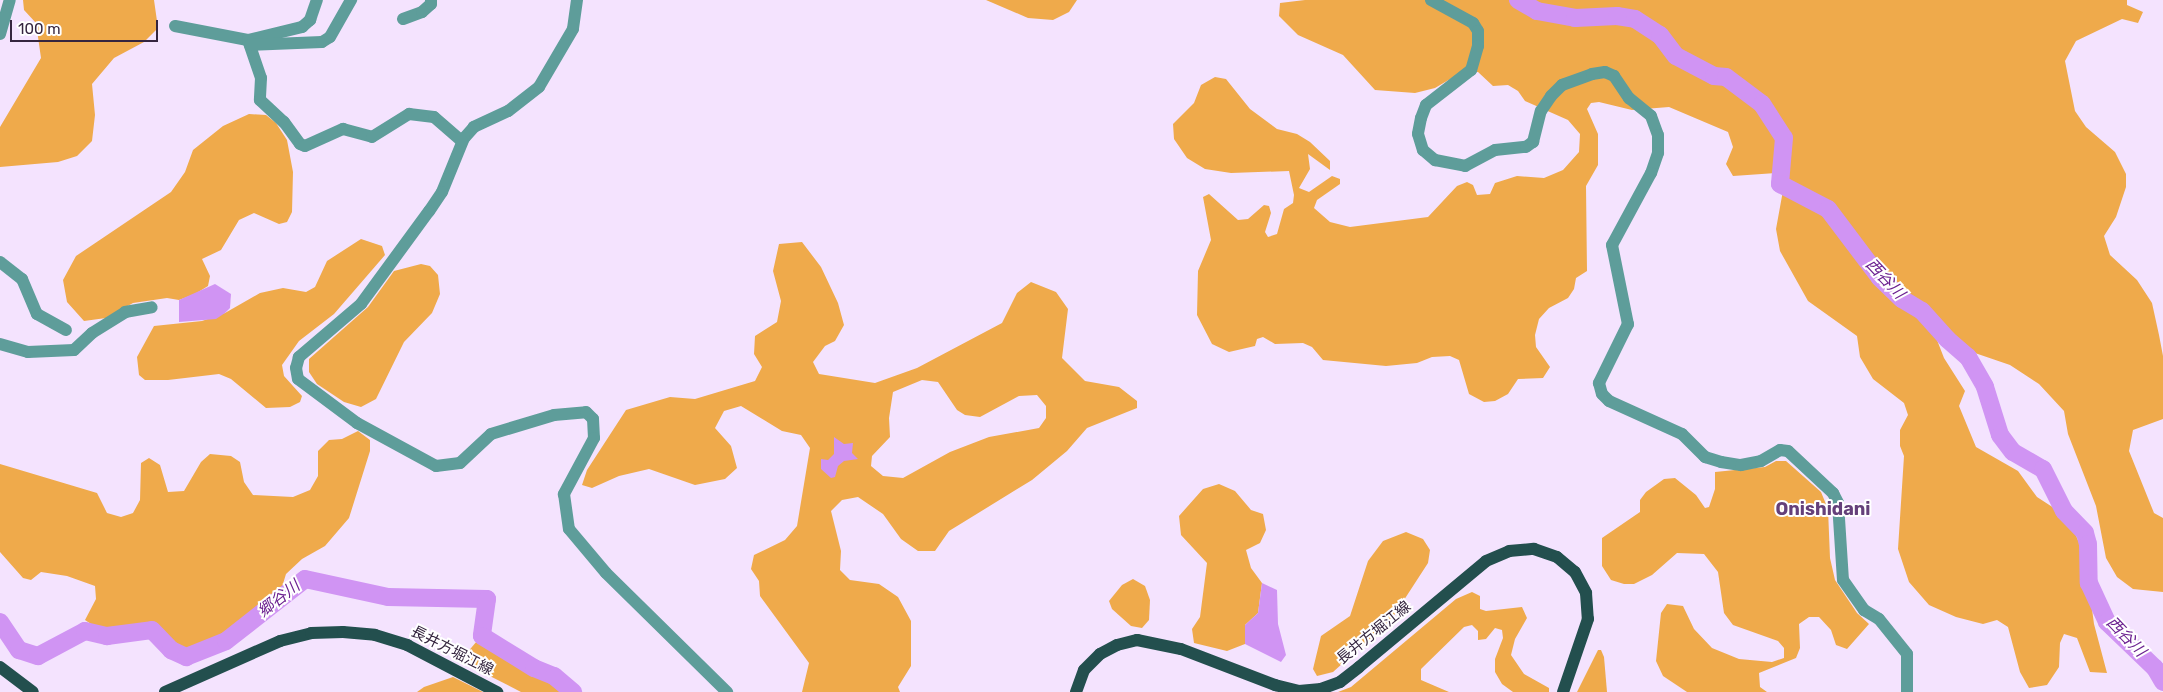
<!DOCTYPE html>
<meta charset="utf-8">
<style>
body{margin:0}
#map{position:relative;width:2163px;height:692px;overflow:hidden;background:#f4e3fe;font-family:Rubik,"Noto Sans JP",sans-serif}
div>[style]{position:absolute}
.green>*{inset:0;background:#efaa4b}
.water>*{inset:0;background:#d094f3}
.river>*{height:18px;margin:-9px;padding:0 9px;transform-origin:9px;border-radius:9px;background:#d094f3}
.minor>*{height:12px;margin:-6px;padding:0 6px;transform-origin:6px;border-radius:6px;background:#5e9d9a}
.major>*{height:12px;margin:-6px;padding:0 6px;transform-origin:6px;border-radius:6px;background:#234f4e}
span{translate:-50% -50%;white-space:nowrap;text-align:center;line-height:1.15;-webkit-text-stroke:4px #fff;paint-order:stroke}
.street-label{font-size:15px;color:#35253f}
.water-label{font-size:16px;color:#6c2190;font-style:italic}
.quarter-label{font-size:18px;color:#65407a;font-weight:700}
.scale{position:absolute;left:10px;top:20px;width:148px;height:22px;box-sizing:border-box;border:2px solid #35253f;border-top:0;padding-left:6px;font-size:15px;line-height:18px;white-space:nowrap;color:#35253f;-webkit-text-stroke:4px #fff;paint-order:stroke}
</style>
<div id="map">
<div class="green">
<div style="clip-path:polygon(23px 0,154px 0,158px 28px,144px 42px,114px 58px,92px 84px,95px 115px,92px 141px,77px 156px,58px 162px,0 167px,0 127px,41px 58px,36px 23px,24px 10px)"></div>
<div style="clip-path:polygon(986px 0,1077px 0,1069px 12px,1053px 20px,1028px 18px)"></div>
<div style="clip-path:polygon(1305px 0,2127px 0,2127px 5px,2143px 12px,2138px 23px,2122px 19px,2076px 41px,2065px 61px,2075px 111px,2086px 127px,2115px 152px,2126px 174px,2126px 187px,2116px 217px,2104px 236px,2110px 255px,2137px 280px,2152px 303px,2159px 335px,2163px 356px,2163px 419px,2133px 430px,2129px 451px,2154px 513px,2163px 518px,2163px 592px,2133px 589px,2117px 577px,2106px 558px,2096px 506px,2068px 434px,2064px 411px,2039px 384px,2010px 365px,1937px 340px,1944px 358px,1965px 391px,1959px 406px,1976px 447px,2018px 471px,2037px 497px,2057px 510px,2073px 529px,2085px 556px,2094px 624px,2107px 673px,2090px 672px,2077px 638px,2064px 634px,2060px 643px,2059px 667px,2047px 685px,2029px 688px,2020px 672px,2008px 627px,1997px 620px,1983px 624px,1956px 617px,1929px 605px,1909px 582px,1898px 549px,1904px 456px,1900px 446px,1900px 430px,1908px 415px,1904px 403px,1873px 379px,1860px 357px,1857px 336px,1808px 301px,1780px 251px,1776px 229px,1784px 185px,1776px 173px,1733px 176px,1726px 164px,1733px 147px,1728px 132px,1669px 107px,1632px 110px,1599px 102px,1591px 103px,1587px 109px,1598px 134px,1598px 165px,1586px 186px,1587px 271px,1576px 278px,1574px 289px,1568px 298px,1549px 308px,1539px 319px,1535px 335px,1536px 347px,1550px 367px,1543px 378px,1518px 379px,1508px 394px,1495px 401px,1484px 402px,1469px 394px,1459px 360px,1450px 356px,1432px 357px,1417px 363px,1386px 366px,1323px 360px,1312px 347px,1303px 343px,1275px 344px,1263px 337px,1257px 339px,1255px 346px,1229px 352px,1212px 344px,1197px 315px,1198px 271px,1211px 240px,1203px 197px,1209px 194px,1238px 220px,1248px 219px,1264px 205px,1269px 206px,1271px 213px,1265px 232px,1268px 237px,1277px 234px,1284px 209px,1293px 203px,1294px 195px,1289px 171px,1231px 173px,1205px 169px,1187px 158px,1174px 139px,1173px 124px,1194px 103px,1201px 85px,1215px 77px,1226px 79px,1250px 109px,1277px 129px,1297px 134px,1310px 142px,1330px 161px,1330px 170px,1308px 154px,1310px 169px,1299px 188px,1309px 192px,1332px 176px,1340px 179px,1340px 184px,1317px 200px,1314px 208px,1330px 222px,1350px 227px,1428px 217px,1457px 186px,1467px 182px,1473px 185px,1477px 195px,1490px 194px,1495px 183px,1517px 176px,1544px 178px,1563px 170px,1579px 152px,1580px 134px,1568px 120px,1525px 101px,1518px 91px,1508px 85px,1493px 86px,1478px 72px,1462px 72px,1435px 88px,1415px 93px,1375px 90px,1343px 55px,1298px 35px,1279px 16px,1280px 3px)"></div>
<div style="clip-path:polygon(249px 114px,266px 115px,276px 123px,287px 140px,293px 172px,292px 212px,287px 222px,279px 224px,254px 213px,239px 220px,221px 250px,202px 259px,210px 276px,208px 286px,195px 294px,179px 300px,167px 298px,133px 303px,106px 318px,84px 321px,67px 302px,63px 280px,76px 256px,171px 192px,185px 172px,193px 150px,223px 126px)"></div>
<div style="clip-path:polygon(361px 239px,382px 246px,385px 255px,334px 314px,299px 341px,282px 365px,284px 376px,302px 396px,300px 402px,290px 407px,266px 408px,231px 379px,219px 374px,168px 380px,145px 380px,139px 375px,137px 357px,154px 326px,202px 321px,225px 313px,260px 293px,283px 288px,306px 292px,315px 287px,327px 261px)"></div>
<div style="clip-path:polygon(evenodd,802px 242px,821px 267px,838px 303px,844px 325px,835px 341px,825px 346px,813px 362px,819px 374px,875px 383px,917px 368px,1002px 323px,1017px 293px,1031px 282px,1056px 292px,1068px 309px,1062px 358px,1085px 381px,1119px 387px,1137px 401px,1137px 408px,1087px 428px,1067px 451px,1032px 480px,949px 531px,935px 551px,918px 551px,901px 539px,883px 514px,858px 497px,842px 500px,831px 511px,841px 551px,840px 570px,850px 580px,879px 584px,898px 597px,911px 621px,911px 666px,898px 687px,900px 692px,802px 692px,809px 663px,760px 596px,759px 581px,751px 569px,754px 555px,785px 540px,797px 526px,810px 448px,801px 435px,782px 431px,741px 406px,724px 411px,715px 428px,731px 446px,737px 468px,725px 479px,695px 485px,649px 469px,619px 476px,592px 488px,582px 485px,587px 470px,626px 410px,670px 397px,695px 399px,755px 381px,762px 367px,754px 354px,755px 336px,777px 322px,781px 301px,773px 271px,779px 244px,802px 242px,922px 380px,938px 382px,957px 410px,965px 415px,980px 417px,1019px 396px,1037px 395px,1046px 406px,1046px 418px,1039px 428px,989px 437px,950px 452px,903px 478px,883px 476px,871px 466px,872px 456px,890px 437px,889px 418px,893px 392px,922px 380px)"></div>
<div style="clip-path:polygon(421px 264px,430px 266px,438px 275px,440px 294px,432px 313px,404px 342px,376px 399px,361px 407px,344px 402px,317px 384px,309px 372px,309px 359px,368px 307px,394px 271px)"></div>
<div style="clip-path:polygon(358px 431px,370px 440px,370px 451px,349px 518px,325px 546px,302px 559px,286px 574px,282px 587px,259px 610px,224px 636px,209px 644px,183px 649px,151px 624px,97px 628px,85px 620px,96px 599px,95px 586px,67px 576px,41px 572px,31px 580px,23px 578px,0 552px,0 464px,97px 493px,107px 513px,121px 517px,133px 513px,140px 500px,141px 463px,149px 458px,160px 465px,168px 492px,184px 491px,201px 462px,210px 454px,231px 456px,240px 462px,244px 482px,253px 495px,293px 497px,310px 490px,318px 476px,318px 451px,329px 440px,342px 439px)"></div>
<div style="clip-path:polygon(1776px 461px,1786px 461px,1821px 492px,1828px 509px,1830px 558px,1835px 580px,1857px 613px,1869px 624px,1847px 649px,1836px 645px,1831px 630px,1819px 617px,1809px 617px,1799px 624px,1800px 648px,1796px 658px,1759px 673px,1760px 687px,1767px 692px,1687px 692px,1663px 676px,1656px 661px,1661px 613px,1667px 604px,1683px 606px,1694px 629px,1712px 648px,1739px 659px,1772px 662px,1784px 658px,1784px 648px,1778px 641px,1733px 625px,1724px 613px,1718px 572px,1704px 554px,1677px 553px,1652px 575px,1634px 584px,1624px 584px,1611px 580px,1602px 566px,1602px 538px,1640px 512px,1640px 500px,1646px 492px,1664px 479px,1675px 478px,1696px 495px,1705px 508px,1709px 507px,1715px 489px,1715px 472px,1765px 467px)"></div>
<div style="clip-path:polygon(1219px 484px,1235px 491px,1251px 510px,1263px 514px,1266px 530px,1260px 543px,1246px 550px,1251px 568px,1262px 583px,1258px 613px,1245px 625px,1245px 644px,1227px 651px,1194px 643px,1192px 629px,1200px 617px,1207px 563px,1181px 535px,1179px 516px,1203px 489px)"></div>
<div style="clip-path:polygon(1406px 532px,1423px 539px,1430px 550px,1428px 563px,1391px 620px,1333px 672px,1317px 676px,1313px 669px,1321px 636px,1350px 616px,1368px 561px,1383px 541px)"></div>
<div style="clip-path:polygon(1133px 579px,1145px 586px,1150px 600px,1149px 620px,1142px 628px,1131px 626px,1112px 609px,1109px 601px,1122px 585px)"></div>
<div style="clip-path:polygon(1472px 592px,1480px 596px,1480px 609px,1486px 611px,1522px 607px,1527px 618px,1515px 639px,1511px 655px,1524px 674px,1549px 688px,1549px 692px,1513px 692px,1502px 684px,1495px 672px,1495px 659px,1503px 638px,1502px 630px,1495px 628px,1486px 639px,1478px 640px,1478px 631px,1472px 625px,1464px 627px,1421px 669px,1421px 680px,1449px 692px,1338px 692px,1351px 687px,1456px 599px)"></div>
<div style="clip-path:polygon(477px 641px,485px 642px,552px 677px,569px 692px,521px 692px,478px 670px,466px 654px)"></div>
<div style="clip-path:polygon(1598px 650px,1601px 650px,1604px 657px,1607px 692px,1577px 692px)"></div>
<div style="clip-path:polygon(453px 677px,483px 692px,417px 692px,424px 687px)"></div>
</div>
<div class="water">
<div style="clip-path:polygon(215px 284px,231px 294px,230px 308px,225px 313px,216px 319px,179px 322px,179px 300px)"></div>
<div style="clip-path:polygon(834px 437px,844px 444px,853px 443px,852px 453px,858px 459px,844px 461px,838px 466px,835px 477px,831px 478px,821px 469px,821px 459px,828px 460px,834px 454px)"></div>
<div style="clip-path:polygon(1262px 583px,1277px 590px,1278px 624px,1286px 655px,1281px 662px,1245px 644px,1245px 625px,1258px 613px)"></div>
</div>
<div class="river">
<div style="left:1518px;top:0;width:22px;rotate:30deg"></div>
<div style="left:1537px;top:11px;width:39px;rotate:10deg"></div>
<div style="left:1575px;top:18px;width:42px;rotate:-2.7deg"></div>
<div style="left:1617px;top:16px;width:18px;rotate:9deg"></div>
<div style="left:1635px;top:19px;width:30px;rotate:33deg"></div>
<div style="left:1660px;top:35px;width:26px;rotate:53deg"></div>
<div style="left:1676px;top:56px;width:43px;rotate:27.8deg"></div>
<div style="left:1714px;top:76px;width:12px;rotate:5deg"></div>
<div style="left:1726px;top:77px;width:45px;rotate:36.9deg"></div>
<div style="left:1762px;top:104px;width:40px;rotate:57.1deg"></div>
<div style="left:1784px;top:138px;width:46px;rotate:95deg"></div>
<div style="left:1780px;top:184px;width:54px;rotate:27.5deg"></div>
<div style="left:1828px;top:209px;width:86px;rotate:53deg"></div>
<div style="left:1880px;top:278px;width:30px;rotate:44deg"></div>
<div style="left:1902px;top:299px;width:23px;rotate:31deg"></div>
<div style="left:1922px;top:311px;width:38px;rotate:48deg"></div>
<div style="left:1947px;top:339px;width:28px;rotate:41deg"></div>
<div style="left:1968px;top:357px;width:34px;rotate:60deg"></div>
<div style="left:1985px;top:387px;width:50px;rotate:72.6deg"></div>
<div style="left:2000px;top:435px;width:21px;rotate:53deg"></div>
<div style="left:2013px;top:452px;width:34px;rotate:30deg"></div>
<div style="left:2043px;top:469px;width:47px;rotate:63.4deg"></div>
<div style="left:2064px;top:511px;width:30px;rotate:46deg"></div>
<div style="left:2085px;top:533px;width:11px;rotate:75deg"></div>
<div style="left:2088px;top:544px;width:39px;rotate:89deg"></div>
<div style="left:2089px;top:583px;width:43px;rotate:65.2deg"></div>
<div style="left:2107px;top:622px;width:66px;rotate:43.8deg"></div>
<div style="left:2155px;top:668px;width:16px;rotate:60deg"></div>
<div style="left:0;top:622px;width:34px;rotate:56deg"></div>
<div style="left:19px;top:650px;width:20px;rotate:18deg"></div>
<div style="left:38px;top:656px;width:53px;rotate:-28deg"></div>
<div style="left:85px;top:631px;width:23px;rotate:13deg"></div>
<div style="left:107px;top:636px;width:45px;rotate:-7.6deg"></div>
<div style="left:152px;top:630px;width:28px;rotate:46deg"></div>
<div style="left:171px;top:650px;width:17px;rotate:25deg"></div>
<div style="left:186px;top:657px;width:43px;rotate:-21.8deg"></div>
<div style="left:226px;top:641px;width:100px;rotate:-38.1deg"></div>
<div style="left:305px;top:579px;width:85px;rotate:12.2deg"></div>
<div style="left:388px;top:597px;width:99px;rotate:1.2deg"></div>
<div style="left:487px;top:599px;width:37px;rotate:98deg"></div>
<div style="left:482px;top:636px;width:61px;rotate:31.6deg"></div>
<div style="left:534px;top:668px;width:22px;rotate:22deg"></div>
<div style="left:554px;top:676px;width:25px;rotate:40deg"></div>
</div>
<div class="minor">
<div style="left:577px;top:0;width:29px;rotate:98deg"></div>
<div style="left:573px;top:29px;width:67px;rotate:120.4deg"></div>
<div style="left:539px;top:87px;width:39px;rotate:142deg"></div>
<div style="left:508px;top:111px;width:38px;rotate:155deg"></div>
<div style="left:474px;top:127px;width:15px;rotate:132deg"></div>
<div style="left:464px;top:138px;width:58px;rotate:112.2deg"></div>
<div style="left:442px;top:192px;width:23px;rotate:124deg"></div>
<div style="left:429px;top:211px;width:115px;rotate:126.2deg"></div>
<div style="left:361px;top:304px;width:82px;rotate:139.5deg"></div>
<div style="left:299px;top:357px;width:11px;rotate:105deg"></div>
<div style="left:296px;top:368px;width:11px;rotate:80deg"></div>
<div style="left:298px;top:379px;width:74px;rotate:36.7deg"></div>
<div style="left:357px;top:423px;width:90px;rotate:28.6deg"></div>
<div style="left:436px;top:466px;width:24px;rotate:-7deg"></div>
<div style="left:460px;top:463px;width:42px;rotate:-43.1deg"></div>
<div style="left:491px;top:434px;width:66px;rotate:-16.8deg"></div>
<div style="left:554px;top:415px;width:32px;rotate:-5deg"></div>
<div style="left:586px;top:412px;width:10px;rotate:45deg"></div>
<div style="left:593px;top:419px;width:19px;rotate:87deg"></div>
<div style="left:594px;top:438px;width:64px;rotate:118.2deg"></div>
<div style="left:564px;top:494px;width:35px;rotate:82deg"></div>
<div style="left:569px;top:529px;width:57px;rotate:49.9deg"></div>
<div style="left:606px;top:573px;width:170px;rotate:44.5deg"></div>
<div style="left:1431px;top:0;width:48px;rotate:28.7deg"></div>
<div style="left:1473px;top:23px;width:9px;rotate:58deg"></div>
<div style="left:1478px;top:31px;width:15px;rotate:90deg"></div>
<div style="left:1478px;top:46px;width:25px;rotate:106deg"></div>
<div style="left:1471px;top:70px;width:57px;rotate:142.1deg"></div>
<div style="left:1426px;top:105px;width:14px;rotate:111deg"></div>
<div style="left:1421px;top:118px;width:16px;rotate:101deg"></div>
<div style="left:1418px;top:134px;width:17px;rotate:73deg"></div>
<div style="left:1423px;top:150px;width:16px;rotate:40deg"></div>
<div style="left:1435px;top:160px;width:31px;rotate:11deg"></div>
<div style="left:1465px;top:166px;width:34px;rotate:-28deg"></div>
<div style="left:1495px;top:150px;width:31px;rotate:-6deg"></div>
<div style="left:1526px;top:147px;width:9px;rotate:-36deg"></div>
<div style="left:1533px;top:142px;width:32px;rotate:-76deg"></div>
<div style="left:1541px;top:111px;width:18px;rotate:-56deg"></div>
<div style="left:1551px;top:96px;width:16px;rotate:-45deg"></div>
<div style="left:1562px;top:85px;width:32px;rotate:-20deg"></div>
<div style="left:1592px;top:74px;width:13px;rotate:-9deg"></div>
<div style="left:1605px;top:72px;width:10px;rotate:24deg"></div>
<div style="left:1614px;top:76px;width:27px;rotate:56deg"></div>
<div style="left:1629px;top:98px;width:28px;rotate:39deg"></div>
<div style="left:1651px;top:116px;width:20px;rotate:70deg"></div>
<div style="left:1658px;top:135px;width:18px;rotate:90deg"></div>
<div style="left:1658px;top:153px;width:21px;rotate:109deg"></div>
<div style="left:1651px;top:173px;width:82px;rotate:118.4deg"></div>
<div style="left:1612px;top:245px;width:81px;rotate:78.6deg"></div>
<div style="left:1628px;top:324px;width:66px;rotate:116.2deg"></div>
<div style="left:1599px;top:383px;width:11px;rotate:75deg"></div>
<div style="left:1602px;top:394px;width:10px;rotate:45deg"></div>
<div style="left:1609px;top:401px;width:80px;rotate:24.3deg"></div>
<div style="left:1682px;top:434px;width:33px;rotate:45deg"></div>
<div style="left:1705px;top:457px;width:17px;rotate:17deg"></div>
<div style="left:1721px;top:462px;width:20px;rotate:9deg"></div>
<div style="left:1741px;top:465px;width:20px;rotate:-11deg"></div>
<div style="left:1761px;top:461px;width:22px;rotate:-30deg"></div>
<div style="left:1780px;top:450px;width:8px;rotate:7deg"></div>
<div style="left:1788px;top:451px;width:62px;rotate:43deg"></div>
<div style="left:1833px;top:493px;width:11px;rotate:63deg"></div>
<div style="left:1838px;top:503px;width:77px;rotate:86.3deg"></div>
<div style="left:1843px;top:580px;width:37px;rotate:55deg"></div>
<div style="left:1864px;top:610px;width:17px;rotate:31deg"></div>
<div style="left:1879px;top:619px;width:45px;rotate:51.3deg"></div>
<div style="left:1907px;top:654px;width:38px;rotate:90deg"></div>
<div style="left:403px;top:19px;width:20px;rotate:-20deg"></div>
<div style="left:422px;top:12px;width:12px;rotate:-42deg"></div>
<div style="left:431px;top:4px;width:4px;rotate:-90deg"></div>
<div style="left:175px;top:26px;width:74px;rotate:10.9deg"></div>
<div style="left:248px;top:40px;width:56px;rotate:-13.5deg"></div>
<div style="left:302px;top:27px;width:11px;rotate:-41deg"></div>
<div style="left:310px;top:20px;width:21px;rotate:-71deg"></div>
<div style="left:0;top:34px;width:35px;rotate:-74deg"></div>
<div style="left:248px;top:40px;width:40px;rotate:71.1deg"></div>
<div style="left:261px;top:78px;width:22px;rotate:93deg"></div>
<div style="left:260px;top:100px;width:33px;rotate:43deg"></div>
<div style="left:284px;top:122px;width:27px;rotate:54deg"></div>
<div style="left:300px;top:144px;width:5px;rotate:22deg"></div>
<div style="left:305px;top:146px;width:42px;rotate:-24.1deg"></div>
<div style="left:343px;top:129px;width:30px;rotate:15deg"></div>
<div style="left:372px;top:137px;width:44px;rotate:-31.9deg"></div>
<div style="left:409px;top:114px;width:25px;rotate:7deg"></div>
<div style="left:434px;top:117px;width:37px;rotate:41deg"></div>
<div style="left:250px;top:45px;width:72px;rotate:-2.4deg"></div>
<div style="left:322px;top:42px;width:9px;rotate:-32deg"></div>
<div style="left:330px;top:37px;width:43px;rotate:-60.4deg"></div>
<div style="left:0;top:262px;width:28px;rotate:38deg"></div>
<div style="left:22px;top:279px;width:38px;rotate:67deg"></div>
<div style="left:37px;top:314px;width:33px;rotate:29deg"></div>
<div style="left:0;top:344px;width:29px;rotate:16deg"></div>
<div style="left:28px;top:352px;width:46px;rotate:-2.5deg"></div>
<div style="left:74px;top:350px;width:25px;rotate:-43deg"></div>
<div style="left:92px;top:333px;width:39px;rotate:-32deg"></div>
<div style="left:125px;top:312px;width:27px;rotate:-10deg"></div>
</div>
<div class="major">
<div style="left:0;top:667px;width:41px;rotate:37.1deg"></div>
<div style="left:165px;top:692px;width:126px;rotate:-23.9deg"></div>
<div style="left:280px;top:641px;width:32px;rotate:-14deg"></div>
<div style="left:311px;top:633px;width:32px;rotate:-2deg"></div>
<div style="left:343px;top:632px;width:32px;rotate:5deg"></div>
<div style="left:375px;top:635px;width:34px;rotate:17deg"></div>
<div style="left:407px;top:645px;width:102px;rotate:27.6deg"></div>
<div style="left:1076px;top:692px;width:23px;rotate:-70deg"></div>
<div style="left:1084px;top:670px;width:23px;rotate:-45deg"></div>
<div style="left:1100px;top:654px;width:19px;rotate:-28deg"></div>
<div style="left:1117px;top:645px;width:21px;rotate:-14deg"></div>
<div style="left:1137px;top:640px;width:45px;rotate:11.6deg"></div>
<div style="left:1181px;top:649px;width:101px;rotate:21deg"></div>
<div style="left:1275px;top:685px;width:25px;rotate:14deg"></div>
<div style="left:1299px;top:691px;width:22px;rotate:-5deg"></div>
<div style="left:1321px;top:689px;width:20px;rotate:-20deg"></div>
<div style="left:1340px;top:682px;width:24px;rotate:-38deg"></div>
<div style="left:1359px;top:667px;width:165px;rotate:-39.8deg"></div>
<div style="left:1486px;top:561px;width:25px;rotate:-23deg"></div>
<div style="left:1509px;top:551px;width:25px;rotate:-5deg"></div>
<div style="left:1534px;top:549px;width:24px;rotate:19deg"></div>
<div style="left:1557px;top:557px;width:23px;rotate:40deg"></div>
<div style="left:1575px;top:572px;width:24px;rotate:62deg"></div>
<div style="left:1586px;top:593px;width:26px;rotate:86deg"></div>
<div style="left:1588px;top:619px;width:77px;rotate:108.9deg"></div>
</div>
<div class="street-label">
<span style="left:1374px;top:633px;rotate:-39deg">長井方堀江線</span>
<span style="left:452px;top:651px;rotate:27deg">長井方堀江線</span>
</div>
<div class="water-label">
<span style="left:1885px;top:279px;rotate:47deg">西谷川</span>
<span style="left:279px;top:599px;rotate:-38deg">郷谷川</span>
<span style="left:2126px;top:637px;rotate:46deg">西谷川</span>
</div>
<div class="quarter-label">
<span style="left:1823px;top:509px">Onishidani</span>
</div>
<div class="scale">100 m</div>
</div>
